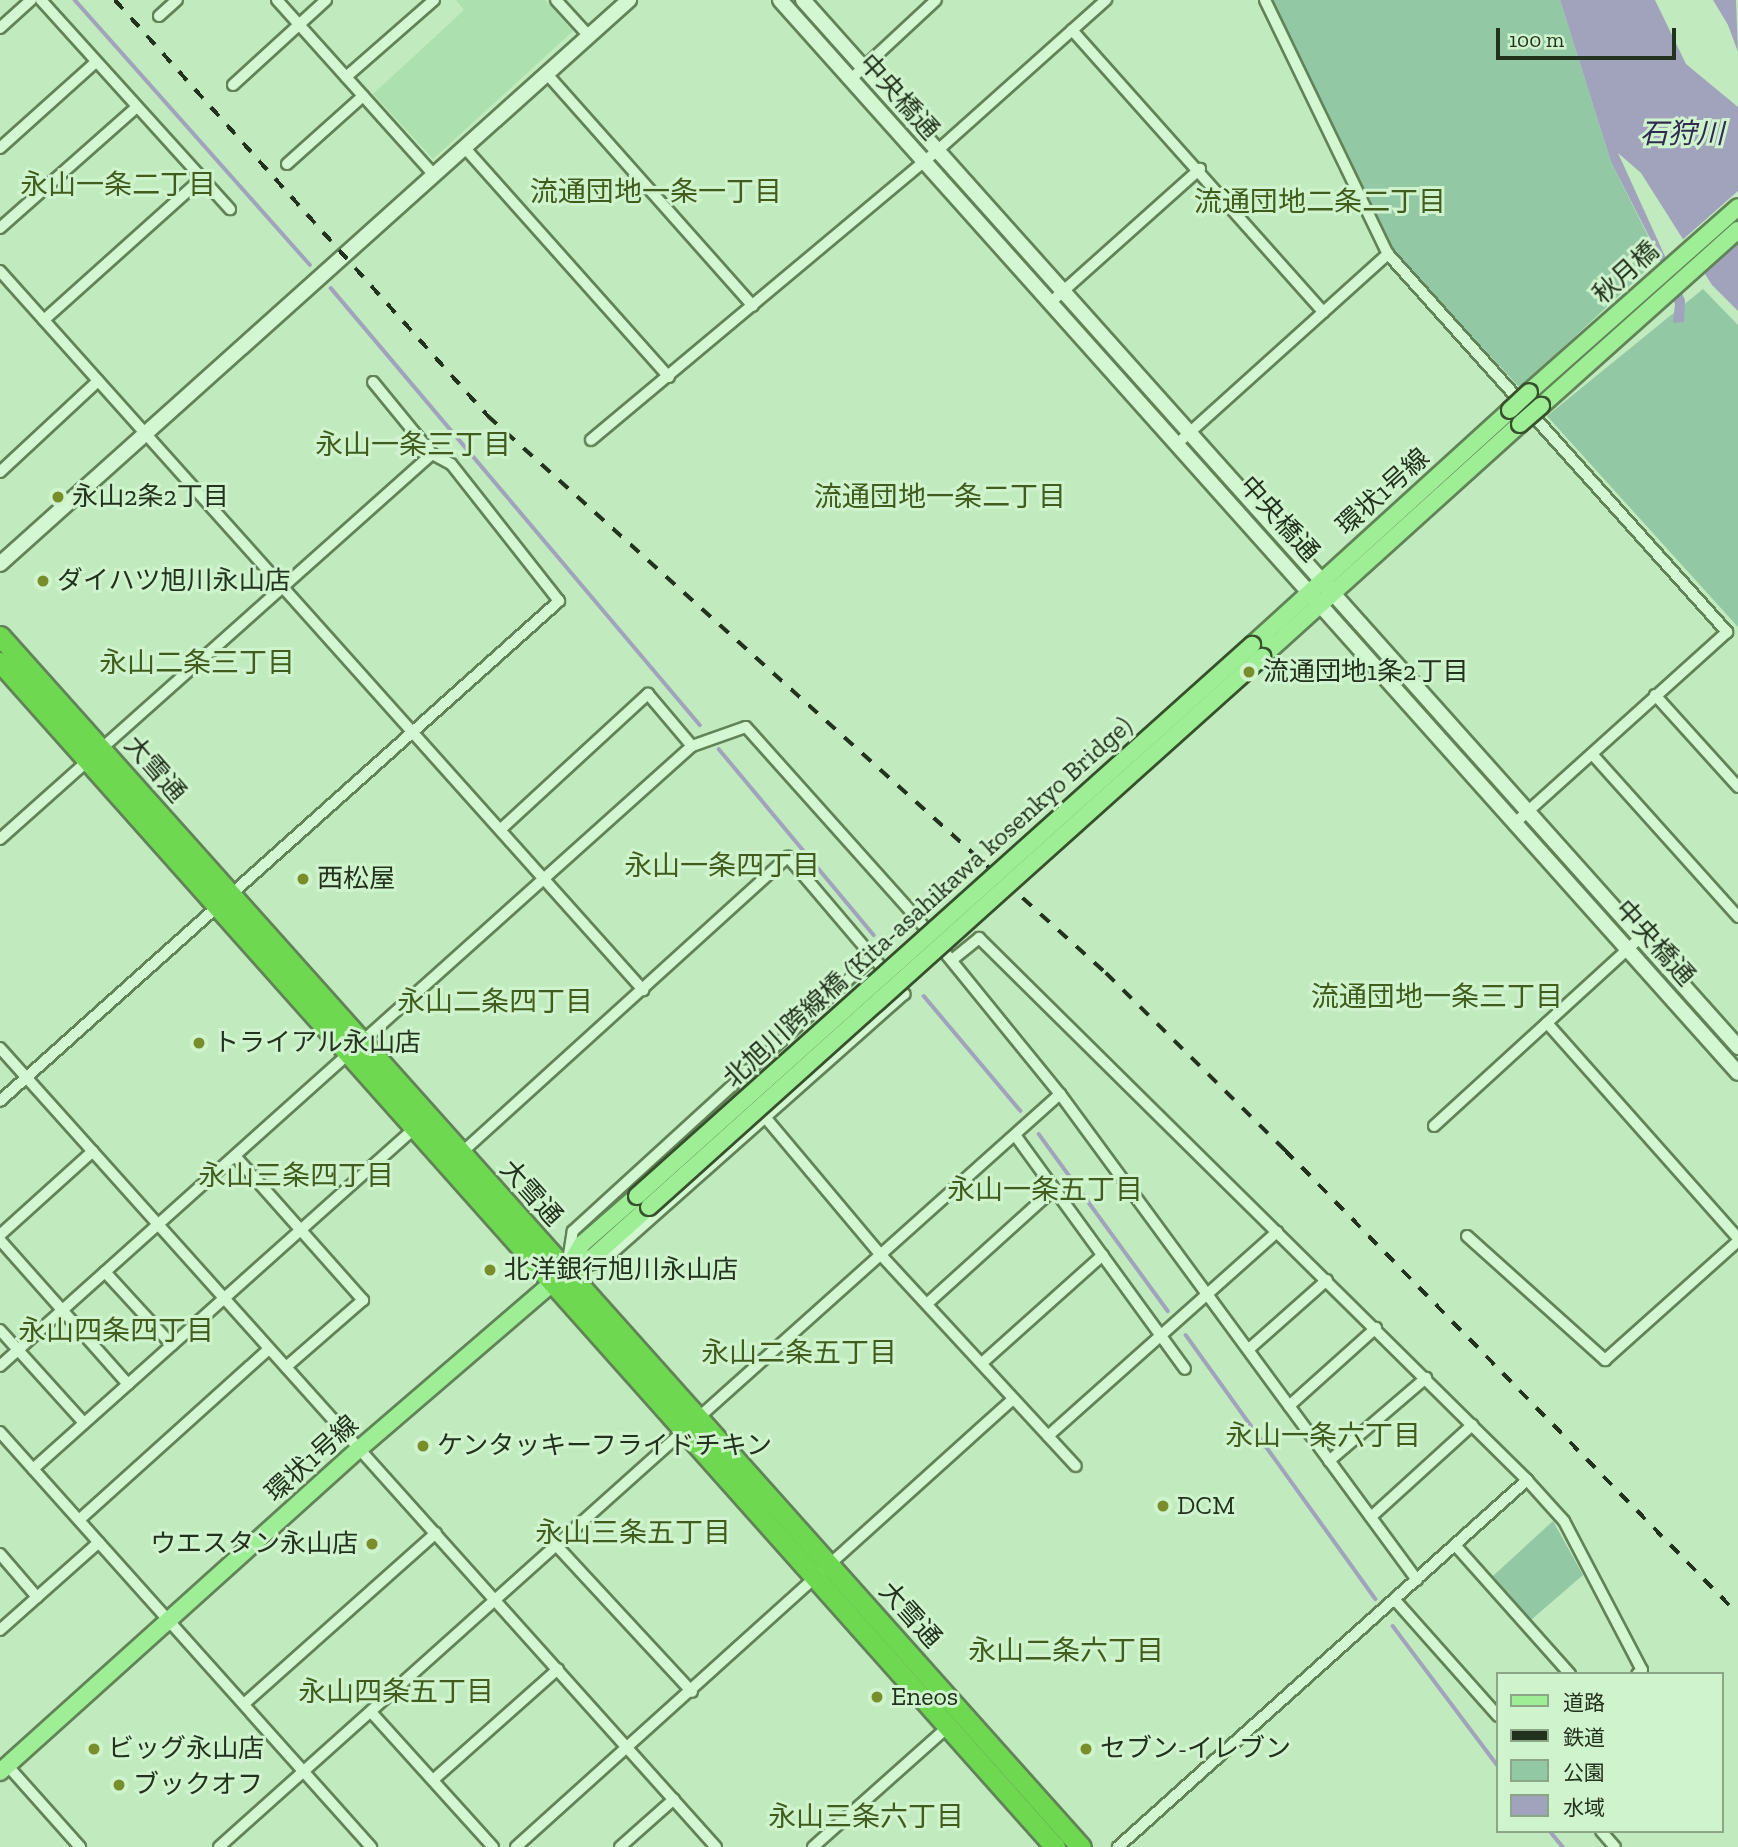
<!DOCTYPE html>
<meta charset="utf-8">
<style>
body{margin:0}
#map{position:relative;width:1738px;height:1847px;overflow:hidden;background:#c1ebbe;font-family:"Zilla Slab","Noto Sans JP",serif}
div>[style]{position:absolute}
.farmland>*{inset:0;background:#ace0af}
.green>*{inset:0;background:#93c8a5}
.water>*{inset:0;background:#a1a3bd}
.pier>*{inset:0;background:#c1ebbe}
.stream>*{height:3.5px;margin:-1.75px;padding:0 1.75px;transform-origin:1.75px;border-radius:1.75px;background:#a1a3bd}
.roads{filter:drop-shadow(2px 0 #628258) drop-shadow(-2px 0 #628258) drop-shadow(0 2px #628258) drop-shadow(0 -2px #628258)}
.street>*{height:10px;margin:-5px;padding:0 5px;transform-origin:5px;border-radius:5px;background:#d3f7d0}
.secondary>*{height:14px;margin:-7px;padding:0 7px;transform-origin:7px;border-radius:7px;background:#d3f7d0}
.primary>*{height:16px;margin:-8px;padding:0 8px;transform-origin:8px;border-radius:8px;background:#9eee96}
.highway>*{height:19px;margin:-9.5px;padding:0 9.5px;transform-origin:9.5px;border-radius:9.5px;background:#6ed851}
.rail>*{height:3.5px;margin-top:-1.75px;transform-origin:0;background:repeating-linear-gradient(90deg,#22321c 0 12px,transparent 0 24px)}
.bridges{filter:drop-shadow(2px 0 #37502c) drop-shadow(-2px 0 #37502c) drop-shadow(0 2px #37502c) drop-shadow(0 -2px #37502c)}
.primary-bridge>*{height:16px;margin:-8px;padding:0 8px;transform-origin:8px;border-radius:8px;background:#9eee96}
.dots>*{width:19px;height:19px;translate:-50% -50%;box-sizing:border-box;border:4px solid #cff3cd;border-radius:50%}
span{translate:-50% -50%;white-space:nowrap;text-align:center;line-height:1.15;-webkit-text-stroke:6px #cff3cd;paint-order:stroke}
.street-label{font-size:26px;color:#22321c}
.poi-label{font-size:26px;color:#22321c}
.left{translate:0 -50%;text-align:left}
.right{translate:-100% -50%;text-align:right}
.water-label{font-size:28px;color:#312b51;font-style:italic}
.neighbourhood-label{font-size:28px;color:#415d1d}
.legend{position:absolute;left:1496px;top:1672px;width:228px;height:161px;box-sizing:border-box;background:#cff3cd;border:2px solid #8aa686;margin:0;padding:9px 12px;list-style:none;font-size:21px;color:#22321c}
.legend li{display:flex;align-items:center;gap:14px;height:35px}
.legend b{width:35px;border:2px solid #8aa686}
.scale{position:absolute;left:1496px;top:28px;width:180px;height:32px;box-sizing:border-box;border:4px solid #22321c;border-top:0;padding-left:9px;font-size:21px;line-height:24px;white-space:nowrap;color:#22321c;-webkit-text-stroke:5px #cff3cd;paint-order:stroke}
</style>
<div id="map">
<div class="farmland">
<div style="clip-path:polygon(456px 0,545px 0,573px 31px,433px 159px,373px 94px,464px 10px)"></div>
</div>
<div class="green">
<div style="clip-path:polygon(1271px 0,1560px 0,1611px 162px,1659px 258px,1520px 388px,1391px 249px)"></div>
<div style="clip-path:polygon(1703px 289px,1738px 325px,1738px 627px,1547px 416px)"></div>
<div style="clip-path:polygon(1553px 1521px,1583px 1575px,1531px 1620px,1493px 1576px)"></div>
</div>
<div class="water">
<div style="clip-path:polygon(1560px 0,1655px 0,1686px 64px,1738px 107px,1738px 311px,1712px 285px,1641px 173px,1618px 153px,1685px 300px,1684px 322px,1673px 323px,1675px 304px,1656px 250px,1611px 162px)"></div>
<div style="clip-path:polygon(1713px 0,1736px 0,1738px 52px,1728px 25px)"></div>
</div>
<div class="pier">
<div style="clip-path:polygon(1738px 191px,1738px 243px,1701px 276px,1679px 243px)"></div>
</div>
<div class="stream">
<div style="left:75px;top:0;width:354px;rotate:48.4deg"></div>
<div style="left:331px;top:288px;width:572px;rotate:49.82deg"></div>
<div style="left:719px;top:749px;width:242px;rotate:50.2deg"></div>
<div style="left:924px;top:996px;width:150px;rotate:49.9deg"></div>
<div style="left:1039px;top:1134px;width:219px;rotate:53.9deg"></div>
<div style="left:1186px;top:1335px;width:325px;rotate:54.3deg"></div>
<div style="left:1393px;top:1626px;width:175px;rotate:53.1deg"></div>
<div style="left:1550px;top:1831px;width:21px;rotate:51deg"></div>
</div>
<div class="roads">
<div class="street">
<div style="left:41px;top:0;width:282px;rotate:47.9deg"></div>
<div style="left:277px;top:0;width:235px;rotate:48.1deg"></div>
<div style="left:556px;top:0;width:49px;rotate:47.5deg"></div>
<div style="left:1265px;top:0;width:282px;rotate:64.2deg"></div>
<div style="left:1388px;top:254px;width:508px;rotate:48.11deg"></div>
<div style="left:1727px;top:632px;width:285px;rotate:138deg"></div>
<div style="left:159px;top:16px;width:24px;rotate:-42deg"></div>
<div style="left:0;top:28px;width:42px;rotate:-42.1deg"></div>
<div style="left:1072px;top:30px;width:378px;rotate:48.3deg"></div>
<div style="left:547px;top:74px;width:310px;rotate:48.4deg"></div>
<div style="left:346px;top:77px;width:117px;rotate:-41.2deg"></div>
<div style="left:850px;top:80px;width:117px;rotate:-42.9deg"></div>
<div style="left:233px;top:85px;width:126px;rotate:-42.4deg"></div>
<div style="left:464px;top:147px;width:308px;rotate:48.3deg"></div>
<div style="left:0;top:148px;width:129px;rotate:-41.9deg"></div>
<div style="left:287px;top:164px;width:102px;rotate:-41.8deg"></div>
<div style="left:0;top:228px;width:183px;rotate:-41.5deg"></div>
<div style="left:0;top:271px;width:965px;rotate:48.19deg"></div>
<div style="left:1051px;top:302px;width:200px;rotate:-41.8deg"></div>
<div style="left:44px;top:320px;width:211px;rotate:-41.9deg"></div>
<div style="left:591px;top:440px;width:451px;rotate:-39.9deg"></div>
<div style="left:937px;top:151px;width:227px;rotate:-41.8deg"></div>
<div style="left:1178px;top:443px;width:283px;rotate:-42deg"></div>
<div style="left:0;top:472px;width:134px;rotate:-42.9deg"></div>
<div style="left:1655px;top:695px;width:124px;rotate:47.9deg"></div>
<div style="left:1592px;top:754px;width:219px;rotate:48.1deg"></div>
<div style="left:501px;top:829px;width:200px;rotate:-42.6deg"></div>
<div style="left:648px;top:694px;width:68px;rotate:49.8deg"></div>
<div style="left:0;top:839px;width:579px;rotate:-41.71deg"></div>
<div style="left:432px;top:454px;width:93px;rotate:-129.3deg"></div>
<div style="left:952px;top:960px;width:35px;rotate:-39deg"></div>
<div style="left:979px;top:938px;width:771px;rotate:44.68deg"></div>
<div style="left:1527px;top:1480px;width:55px;rotate:47.9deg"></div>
<div style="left:1564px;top:1521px;width:168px;rotate:62.4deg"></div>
<div style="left:1642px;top:1670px;width:6px;rotate:141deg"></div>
<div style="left:1547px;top:1023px;width:288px;rotate:48.4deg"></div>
<div style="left:0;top:1048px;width:1073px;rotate:48.14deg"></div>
<div style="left:0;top:1101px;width:750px;rotate:-41.81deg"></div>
<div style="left:559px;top:601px;width:174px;rotate:-128.2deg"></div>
<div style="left:451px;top:464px;width:21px;rotate:-152deg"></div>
<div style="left:765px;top:1117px;width:180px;rotate:50deg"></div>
<div style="left:881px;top:1255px;width:287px;rotate:47.3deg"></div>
<div style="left:1434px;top:1126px;width:279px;rotate:-42.4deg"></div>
<div style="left:1015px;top:1135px;width:289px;rotate:54deg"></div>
<div style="left:459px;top:1155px;width:444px;rotate:-42.2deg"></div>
<div style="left:788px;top:857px;width:180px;rotate:49.7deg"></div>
<div style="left:904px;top:994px;width:401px;rotate:138.4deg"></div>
<div style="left:604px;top:1260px;width:31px;rotate:161deg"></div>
<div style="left:235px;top:1156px;width:193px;rotate:48.4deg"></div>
<div style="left:363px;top:1300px;width:102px;rotate:139deg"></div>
<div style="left:0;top:1235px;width:125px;rotate:-42.1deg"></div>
<div style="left:1467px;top:1236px;width:186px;rotate:41.9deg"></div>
<div style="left:1605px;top:1360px;width:178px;rotate:-41.8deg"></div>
<div style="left:0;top:1240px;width:193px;rotate:48.4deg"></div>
<div style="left:568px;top:1261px;width:30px;rotate:-81deg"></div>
<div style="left:573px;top:1231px;width:405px;rotate:-42.4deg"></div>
<div style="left:105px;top:1272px;width:99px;rotate:47.5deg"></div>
<div style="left:929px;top:1302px;width:170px;rotate:-42.1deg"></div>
<div style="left:0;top:1330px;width:125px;rotate:47.9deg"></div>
<div style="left:1249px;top:1349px;width:104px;rotate:-41.5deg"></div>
<div style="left:982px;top:1363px;width:162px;rotate:-41.8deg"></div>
<div style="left:0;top:1366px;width:929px;rotate:-41.86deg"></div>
<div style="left:692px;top:746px;width:57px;rotate:-19.4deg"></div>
<div style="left:746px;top:727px;width:255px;rotate:48.2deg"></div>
<div style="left:916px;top:917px;width:228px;rotate:50.9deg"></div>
<div style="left:1060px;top:1094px;width:603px;rotate:53.7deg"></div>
<div style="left:1289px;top:1406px;width:117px;rotate:-41.9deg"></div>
<div style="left:0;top:1432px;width:557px;rotate:48.2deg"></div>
<div style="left:1048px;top:1436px;width:307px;rotate:-41.7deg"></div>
<div style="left:1329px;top:1461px;width:128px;rotate:-40.6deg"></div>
<div style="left:33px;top:1469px;width:515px;rotate:-41.77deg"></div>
<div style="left:1371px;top:1517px;width:137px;rotate:-42.3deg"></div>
<div style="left:79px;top:1520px;width:254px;rotate:-42deg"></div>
<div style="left:556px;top:1545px;width:200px;rotate:47.2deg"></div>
<div style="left:1455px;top:1545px;width:173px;rotate:48.3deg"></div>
<div style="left:0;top:1554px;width:57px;rotate:49.3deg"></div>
<div style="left:1395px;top:1600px;width:155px;rotate:48.4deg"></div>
<div style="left:0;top:1630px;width:132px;rotate:-41.6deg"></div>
<div style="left:244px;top:1704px;width:257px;rotate:-41.7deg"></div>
<div style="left:371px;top:1712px;width:182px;rotate:47.9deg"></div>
<div style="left:7px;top:1765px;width:110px;rotate:48.3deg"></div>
<div style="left:433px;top:1780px;width:167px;rotate:-41.6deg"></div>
<div style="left:1601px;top:1831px;width:21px;rotate:49deg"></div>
<div style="left:219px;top:1847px;width:1129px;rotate:-41.84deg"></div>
<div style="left:516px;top:1847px;width:669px;rotate:-42.03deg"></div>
<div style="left:620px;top:1847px;width:72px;rotate:-41.6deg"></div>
<div style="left:813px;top:1847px;width:182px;rotate:-41.7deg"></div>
<div style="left:1118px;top:1847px;width:550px;rotate:-41.9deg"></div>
</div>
<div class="secondary">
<div style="left:780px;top:0;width:1438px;rotate:48.24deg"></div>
<div style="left:803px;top:0;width:1404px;rotate:48.23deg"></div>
<div style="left:0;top:564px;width:845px;rotate:-41.88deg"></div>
</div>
<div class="primary">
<div style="left:1529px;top:392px;width:279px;rotate:-41.5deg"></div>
<div style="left:1541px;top:406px;width:264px;rotate:-41.8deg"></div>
<div style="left:1252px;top:645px;width:349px;rotate:-42.3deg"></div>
<div style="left:1262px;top:657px;width:348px;rotate:-42.1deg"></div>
<div style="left:567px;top:1269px;width:29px;rotate:-59deg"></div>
<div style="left:582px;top:1244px;width:73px;rotate:-41.1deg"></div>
<div style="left:0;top:1772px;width:482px;rotate:-42deg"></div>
<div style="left:358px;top:1450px;width:274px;rotate:-40.7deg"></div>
<div style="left:566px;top:1271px;width:30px;rotate:-27deg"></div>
<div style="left:593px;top:1257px;width:75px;rotate:-41.8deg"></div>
</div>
<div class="highway">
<div style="left:0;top:636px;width:1623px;rotate:48.25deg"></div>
<div style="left:0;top:662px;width:1587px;rotate:48.32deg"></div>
</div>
</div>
<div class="rail">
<div style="left:115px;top:0;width:559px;rotate:48.12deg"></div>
<div style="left:488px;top:416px;width:832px;rotate:42.03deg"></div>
<div style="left:1106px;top:973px;width:252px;rotate:44.7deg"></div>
<div style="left:1285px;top:1150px;width:648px;rotate:45.69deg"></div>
</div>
<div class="bridges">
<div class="primary-bridge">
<div style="left:1510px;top:410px;width:26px;rotate:-43deg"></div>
<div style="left:1520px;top:424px;width:28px;rotate:-41deg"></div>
<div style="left:637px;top:1196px;width:826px;rotate:-41.86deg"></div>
<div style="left:649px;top:1207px;width:824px;rotate:-41.9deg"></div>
</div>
</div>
<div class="dots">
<div style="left:58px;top:497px;background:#798e2b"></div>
<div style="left:43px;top:581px;background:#798e2b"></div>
<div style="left:1249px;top:672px;background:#798e2b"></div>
<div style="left:303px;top:879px;background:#798e2b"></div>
<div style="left:199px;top:1043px;background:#798e2b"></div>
<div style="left:490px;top:1270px;background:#798e2b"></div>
<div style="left:423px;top:1446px;background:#798e2b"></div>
<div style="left:1163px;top:1506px;background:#798e2b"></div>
<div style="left:372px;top:1544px;background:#798e2b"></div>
<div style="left:877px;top:1697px;background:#798e2b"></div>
<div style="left:94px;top:1749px;background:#798e2b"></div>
<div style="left:1086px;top:1749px;background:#798e2b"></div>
<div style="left:119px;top:1785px;background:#798e2b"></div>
</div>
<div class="street-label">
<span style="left:899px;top:97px;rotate:48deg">中央橋通</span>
<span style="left:1626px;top:273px;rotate:-42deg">秋月橋</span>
<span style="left:1383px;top:492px;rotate:-42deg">環状1号線</span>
<span style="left:1279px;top:519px;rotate:48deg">中央橋通</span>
<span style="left:155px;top:769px;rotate:49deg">大雪通</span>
<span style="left:928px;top:902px;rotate:-42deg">北旭川跨線橋 (Kita-asahikawa kosenkyo Bridge)</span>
<span style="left:1655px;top:943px;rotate:48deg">中央橋通</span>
<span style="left:531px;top:1193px;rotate:48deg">大雪通</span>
<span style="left:312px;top:1459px;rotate:-42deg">環状1号線</span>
<span style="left:910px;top:1615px;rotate:48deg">大雪通</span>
</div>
<div class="poi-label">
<span class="left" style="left:72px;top:497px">永山2条2丁目</span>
<span class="left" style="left:57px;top:581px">ダイハツ旭川永山店</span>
<span class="left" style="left:1263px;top:672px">流通団地1条2丁目</span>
<span class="left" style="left:317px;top:879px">西松屋</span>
<span class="left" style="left:213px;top:1043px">トライアル永山店</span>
<span class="left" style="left:504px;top:1270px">北洋銀行旭川永山店</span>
<span class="left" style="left:437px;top:1446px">ケンタッキーフライドチキン</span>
<span class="left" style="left:1177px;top:1506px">DCM</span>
<span class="right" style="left:358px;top:1544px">ウエスタン永山店</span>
<span class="left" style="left:891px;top:1697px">Eneos</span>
<span class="left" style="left:108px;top:1749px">ビッグ永山店</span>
<span class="left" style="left:1100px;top:1749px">セブン-イレブン</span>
<span class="left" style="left:133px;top:1785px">ブックオフ</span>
</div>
<div class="water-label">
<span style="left:1682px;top:134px">石狩川</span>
</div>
<div class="neighbourhood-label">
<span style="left:118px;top:185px">永山一条二丁目</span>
<span style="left:656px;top:192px">流通団地一条一丁目</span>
<span style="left:1320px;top:202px">流通団地二条二丁目</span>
<span style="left:413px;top:445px">永山一条三丁目</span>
<span style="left:940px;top:497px">流通団地一条二丁目</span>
<span style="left:197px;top:663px">永山二条三丁目</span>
<span style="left:722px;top:866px">永山一条四丁目</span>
<span style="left:1437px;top:997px">流通団地一条三丁目</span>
<span style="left:495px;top:1002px">永山二条四丁目</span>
<span style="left:296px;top:1176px">永山三条四丁目</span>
<span style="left:1045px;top:1190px">永山一条五丁目</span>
<span style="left:116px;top:1331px">永山四条四丁目</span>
<span style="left:799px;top:1353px">永山二条五丁目</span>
<span style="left:1323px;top:1436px">永山一条六丁目</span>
<span style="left:633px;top:1533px">永山三条五丁目</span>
<span style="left:1066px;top:1651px">永山二条六丁目</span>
<span style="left:396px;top:1692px">永山四条五丁目</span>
<span style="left:866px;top:1817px">永山三条六丁目</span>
</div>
<ul class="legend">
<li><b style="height:9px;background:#9eee96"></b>道路</li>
<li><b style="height:9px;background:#22321c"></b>鉄道</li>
<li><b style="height:19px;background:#93c8a5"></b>公園</li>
<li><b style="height:19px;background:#a1a3bd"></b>水域</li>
</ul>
<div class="scale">100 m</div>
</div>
